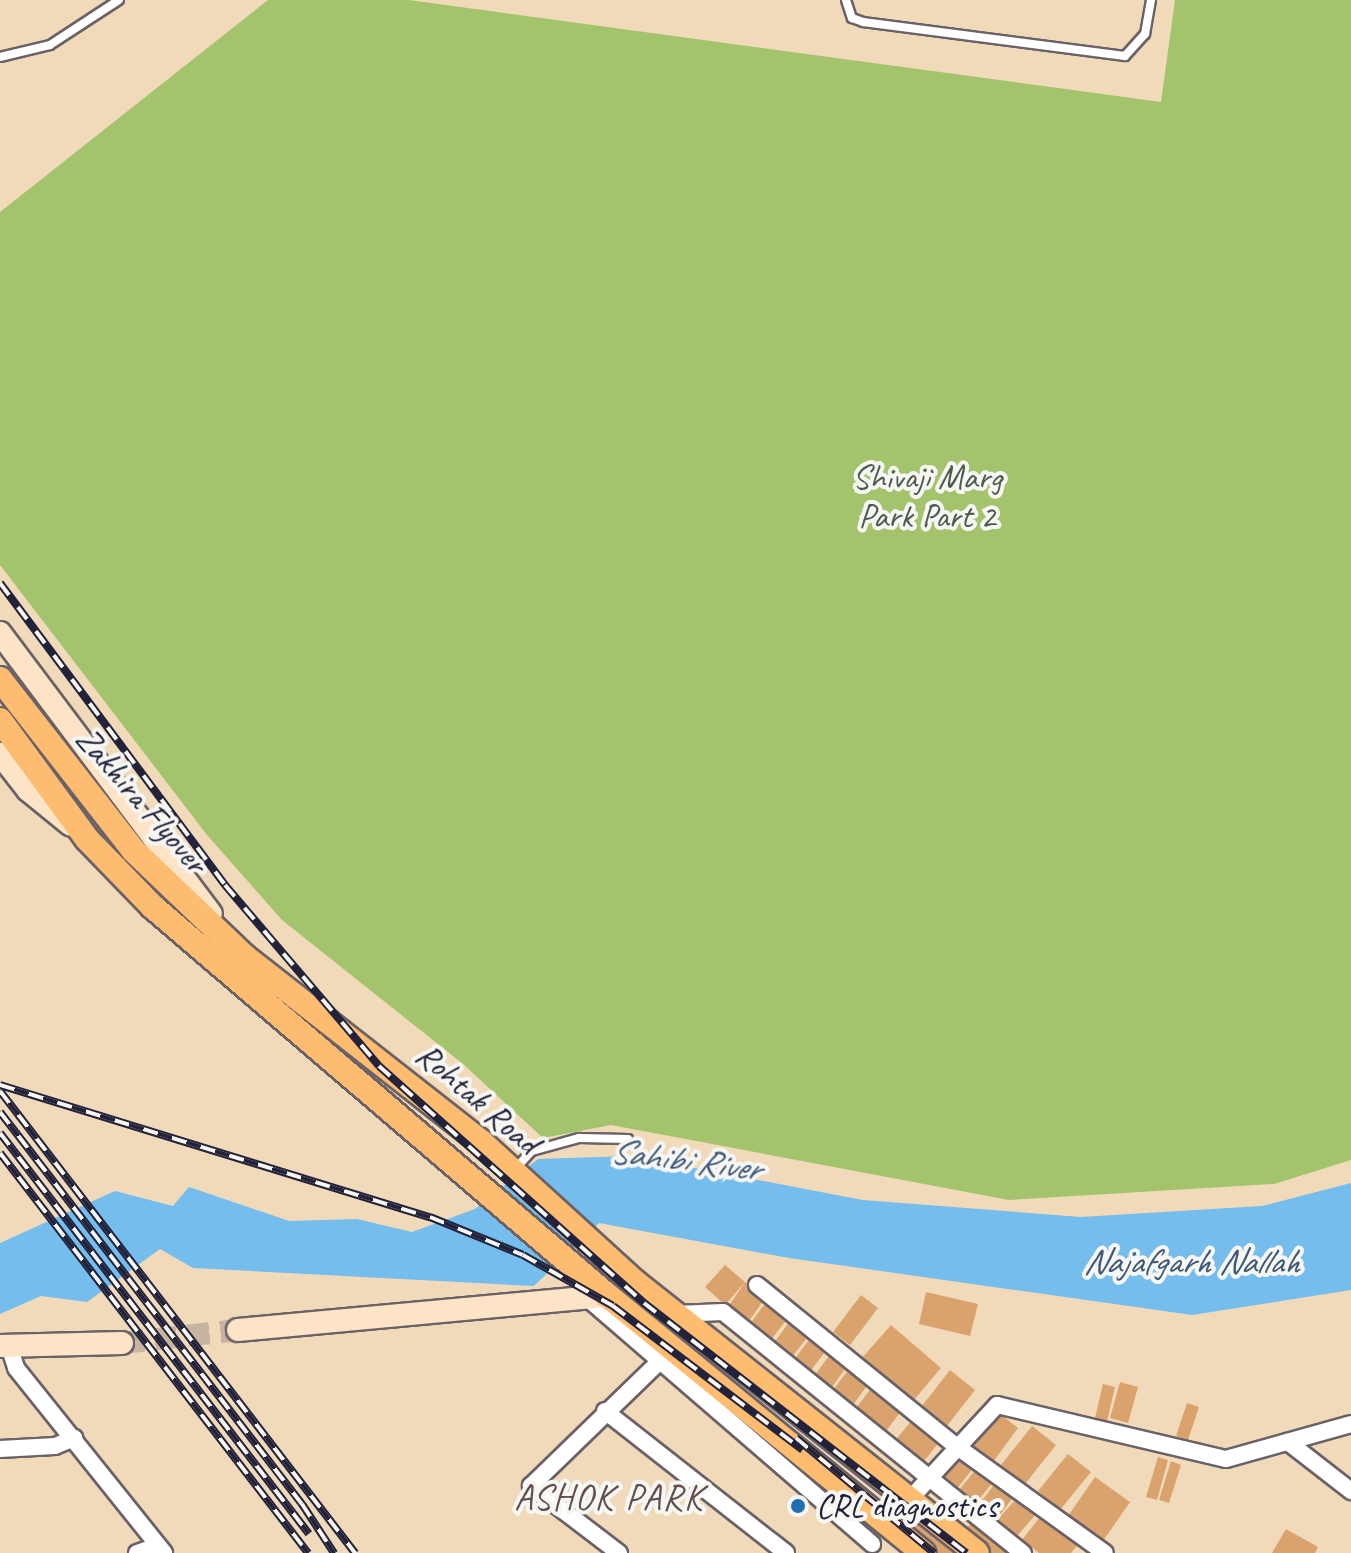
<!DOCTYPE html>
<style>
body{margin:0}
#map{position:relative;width:1351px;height:1553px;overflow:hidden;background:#f1daba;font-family:Caveat,sans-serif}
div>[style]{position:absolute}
.green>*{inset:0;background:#a3c46d}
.water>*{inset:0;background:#74bdec}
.building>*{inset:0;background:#daa36d}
.secondary-tunnel>*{height:22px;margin-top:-11px;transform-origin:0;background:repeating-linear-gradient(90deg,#c8b5a1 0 22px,transparent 0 33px)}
.roads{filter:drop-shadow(2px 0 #6a6267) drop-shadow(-2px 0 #6a6267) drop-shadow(0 2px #6a6267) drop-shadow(0 -2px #6a6267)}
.lane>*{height:8px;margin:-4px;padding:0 4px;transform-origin:4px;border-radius:4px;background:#fff}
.street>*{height:16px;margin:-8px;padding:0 8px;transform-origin:8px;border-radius:8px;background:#fff}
.secondary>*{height:22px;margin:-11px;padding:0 11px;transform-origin:11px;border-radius:11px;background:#fee4c6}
.primary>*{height:24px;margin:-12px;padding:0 12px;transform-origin:12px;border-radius:12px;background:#fdbc70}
.rail>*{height:8px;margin-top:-4px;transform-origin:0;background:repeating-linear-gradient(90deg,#f6f6f2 0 15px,#22223b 0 30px);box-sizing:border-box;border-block:2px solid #22223b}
.dots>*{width:22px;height:22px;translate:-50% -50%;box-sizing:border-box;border:4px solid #f6f6f2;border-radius:50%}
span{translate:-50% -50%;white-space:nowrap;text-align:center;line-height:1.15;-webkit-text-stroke:8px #f6f6f2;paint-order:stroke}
.park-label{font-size:34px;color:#4f5b4c}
.street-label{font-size:34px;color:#22223b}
.poi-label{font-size:34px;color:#22223b}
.left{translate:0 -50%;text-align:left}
.water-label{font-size:36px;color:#3f5879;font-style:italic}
.neighbourhood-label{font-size:36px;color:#624f4c;letter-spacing:2px}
</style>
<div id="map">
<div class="green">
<div style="clip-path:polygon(268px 0,409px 0,1161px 102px,1175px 0,1351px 0,1351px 1160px,1274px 1184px,1009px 1200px,611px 1125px,543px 1138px,463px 1064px,282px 920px,207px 835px,0 565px,0 212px)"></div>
</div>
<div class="water">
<div style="clip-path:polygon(632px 1156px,863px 1200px,1081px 1217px,1262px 1206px,1351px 1183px,1351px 1290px,1192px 1315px,789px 1258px,599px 1223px,534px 1286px,193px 1268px,160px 1249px,87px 1302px,41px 1296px,0 1314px,0 1243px,115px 1191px,173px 1206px,189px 1187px,289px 1221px,357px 1219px,412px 1232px,475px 1209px,538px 1159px)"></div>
</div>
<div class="building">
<div style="clip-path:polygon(725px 1265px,745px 1282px,725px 1305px,705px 1287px)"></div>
<div style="clip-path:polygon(745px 1282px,766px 1297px,749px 1321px,728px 1307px)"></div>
<div style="clip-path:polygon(926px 1292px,978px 1304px,970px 1336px,919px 1324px)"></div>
<div style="clip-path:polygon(861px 1295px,878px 1308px,850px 1345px,833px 1332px)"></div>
<div style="clip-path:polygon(767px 1301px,788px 1318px,770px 1341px,749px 1325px)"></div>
<div style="clip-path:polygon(790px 1321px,809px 1335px,792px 1357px,773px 1344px)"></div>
<div style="clip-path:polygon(891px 1325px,941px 1368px,913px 1401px,862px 1358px)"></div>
<div style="clip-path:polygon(812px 1336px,828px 1348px,809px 1373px,793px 1361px)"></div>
<div style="clip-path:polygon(831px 1353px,848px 1365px,832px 1387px,815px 1375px)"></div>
<div style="clip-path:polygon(849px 1369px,869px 1383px,850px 1409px,830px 1394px)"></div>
<div style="clip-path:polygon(950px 1370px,975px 1390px,947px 1426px,922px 1406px)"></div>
<div style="clip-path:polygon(1120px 1382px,1138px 1387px,1128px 1423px,1110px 1418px)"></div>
<div style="clip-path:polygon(1103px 1384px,1115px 1387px,1107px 1421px,1095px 1418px)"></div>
<div style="clip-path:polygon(872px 1387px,902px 1410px,883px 1435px,853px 1412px)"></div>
<div style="clip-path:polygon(1187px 1403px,1199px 1407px,1188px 1440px,1176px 1436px)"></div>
<div style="clip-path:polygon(996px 1411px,1018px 1428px,993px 1462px,970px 1445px)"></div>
<div style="clip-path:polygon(913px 1419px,940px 1441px,921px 1465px,893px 1443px)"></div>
<div style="clip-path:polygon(1032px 1426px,1056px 1445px,1025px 1484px,1001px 1465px)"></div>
<div style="clip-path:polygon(954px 1450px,974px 1467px,956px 1490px,935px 1474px)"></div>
<div style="clip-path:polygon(1068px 1454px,1091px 1472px,1060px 1510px,1038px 1491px)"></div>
<div style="clip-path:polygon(1158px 1457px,1168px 1460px,1157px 1500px,1146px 1497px)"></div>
<div style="clip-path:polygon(1171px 1461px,1181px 1465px,1169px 1503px,1159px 1500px)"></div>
<div style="clip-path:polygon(977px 1468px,994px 1481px,976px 1503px,959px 1490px)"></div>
<div style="clip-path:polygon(1095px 1477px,1130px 1502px,1103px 1541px,1068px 1516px)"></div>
<div style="clip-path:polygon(996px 1482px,1014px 1496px,997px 1519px,978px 1506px)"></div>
<div style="clip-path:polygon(901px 1493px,958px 1539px,972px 1522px,1009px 1553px,931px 1553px,884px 1515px)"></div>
<div style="clip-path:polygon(1018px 1497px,1037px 1513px,1017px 1536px,998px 1519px)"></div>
<div style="clip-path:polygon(1043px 1513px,1080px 1542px,1071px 1553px,1039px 1553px,1022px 1540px)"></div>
<div style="clip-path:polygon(1286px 1529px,1318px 1547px,1315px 1553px,1272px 1553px)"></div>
</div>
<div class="secondary-tunnel">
<div style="left:122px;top:1343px;width:117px;rotate:-6.4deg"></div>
</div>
<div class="roads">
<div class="lane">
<div style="left:846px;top:0;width:19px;rotate:72deg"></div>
<div style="left:852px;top:18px;width:12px;rotate:20deg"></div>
<div style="left:863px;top:22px;width:264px;rotate:7.4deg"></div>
<div style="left:1125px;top:56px;width:30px;rotate:-48deg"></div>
<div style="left:1145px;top:34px;width:35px;rotate:-80deg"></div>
<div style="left:0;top:57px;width:51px;rotate:-13.5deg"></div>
<div style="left:50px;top:45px;width:82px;rotate:-33.1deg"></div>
<div style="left:514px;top:1170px;width:26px;rotate:-47deg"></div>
<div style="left:532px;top:1151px;width:49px;rotate:-15.5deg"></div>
<div style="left:579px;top:1138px;width:49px;rotate:1.2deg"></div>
</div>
<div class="street">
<div style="left:757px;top:1285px;width:256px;rotate:39deg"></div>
<div style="left:956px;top:1446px;width:183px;rotate:35.7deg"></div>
<div style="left:586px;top:1297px;width:378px;rotate:40.8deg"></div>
<div style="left:676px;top:1314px;width:47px;rotate:-2.4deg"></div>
<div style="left:723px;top:1312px;width:385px;rotate:38.8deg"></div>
<div style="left:9px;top:1346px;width:23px;rotate:72deg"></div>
<div style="left:16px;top:1368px;width:237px;rotate:51.3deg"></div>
<div style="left:605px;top:1411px;width:230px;rotate:38.1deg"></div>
<div style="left:1288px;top:1442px;width:80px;rotate:37.9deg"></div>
<div style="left:0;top:1449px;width:55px;rotate:-3.1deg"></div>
<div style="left:55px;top:1446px;width:21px;rotate:-23deg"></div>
<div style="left:910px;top:1499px;width:128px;rotate:-47.2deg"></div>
<div style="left:997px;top:1405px;width:235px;rotate:13.3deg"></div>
<div style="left:1226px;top:1459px;width:130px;rotate:-15.6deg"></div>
<div style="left:137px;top:1553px;width:21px;rotate:-19deg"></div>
<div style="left:619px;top:1553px;width:111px;rotate:-142.7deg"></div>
<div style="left:531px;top:1486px;width:177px;rotate:-44.1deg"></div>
</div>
<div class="secondary">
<div style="left:0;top:633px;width:351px;rotate:53.1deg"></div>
<div style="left:0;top:754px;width:46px;rotate:52.1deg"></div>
<div style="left:28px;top:790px;width:55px;rotate:39.1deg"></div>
<div style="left:238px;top:1330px;width:372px;rotate:-5.3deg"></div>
<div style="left:0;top:1346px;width:122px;rotate:-1.4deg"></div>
</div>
<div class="primary">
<div style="left:0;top:679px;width:217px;rotate:52.1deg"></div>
<div style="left:133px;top:850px;width:153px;rotate:43.7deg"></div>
<div style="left:244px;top:956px;width:301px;rotate:38.1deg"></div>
<div style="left:481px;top:1142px;width:208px;rotate:42.3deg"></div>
<div style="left:635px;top:1282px;width:436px;rotate:38.4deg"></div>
<div style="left:0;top:720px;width:147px;rotate:53.8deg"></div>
<div style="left:87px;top:839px;width:95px;rotate:45.9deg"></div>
<div style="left:153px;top:907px;width:599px;rotate:40.53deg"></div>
<div style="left:608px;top:1296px;width:407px;rotate:39.2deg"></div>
</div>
</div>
<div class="rail">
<div style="left:0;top:583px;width:377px;rotate:53.3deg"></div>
<div style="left:225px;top:885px;width:238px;rotate:49.6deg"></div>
<div style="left:379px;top:1066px;width:356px;rotate:41.8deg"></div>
<div style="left:644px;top:1303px;width:408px;rotate:37.8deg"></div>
<div style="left:0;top:1085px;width:450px;rotate:17.1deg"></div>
<div style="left:430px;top:1217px;width:100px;rotate:22.2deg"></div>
<div style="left:523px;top:1255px;width:103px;rotate:29.5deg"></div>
<div style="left:613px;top:1306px;width:238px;rotate:37.2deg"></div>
<div style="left:0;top:1091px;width:583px;rotate:52.46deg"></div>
<div style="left:0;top:1112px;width:495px;rotate:52.4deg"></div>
<div style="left:302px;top:1504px;width:59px;rotate:56.9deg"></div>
<div style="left:0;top:1133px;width:506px;rotate:52.38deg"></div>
<div style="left:0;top:1153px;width:505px;rotate:52.4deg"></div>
<div style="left:796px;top:1438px;width:180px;rotate:39.8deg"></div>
</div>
<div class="dots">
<div style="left:798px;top:1506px;background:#1f6fb2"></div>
</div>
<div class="park-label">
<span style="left:927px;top:496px">Shivaji Marg<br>Park Part 2</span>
</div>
<div class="street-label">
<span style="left:142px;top:800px;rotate:49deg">Zakhira Flyover</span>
<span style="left:478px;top:1098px;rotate:41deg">Rohtak Road</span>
</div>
<div class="poi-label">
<span class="left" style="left:816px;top:1506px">CRL diagnostics</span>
</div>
<div class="water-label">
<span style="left:685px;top:1160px;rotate:7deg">Sahibi River</span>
<span style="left:1191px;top:1262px">Najafgarh Nallah</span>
</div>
<div class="neighbourhood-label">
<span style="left:609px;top:1498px">ASHOK PARK</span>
</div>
</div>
